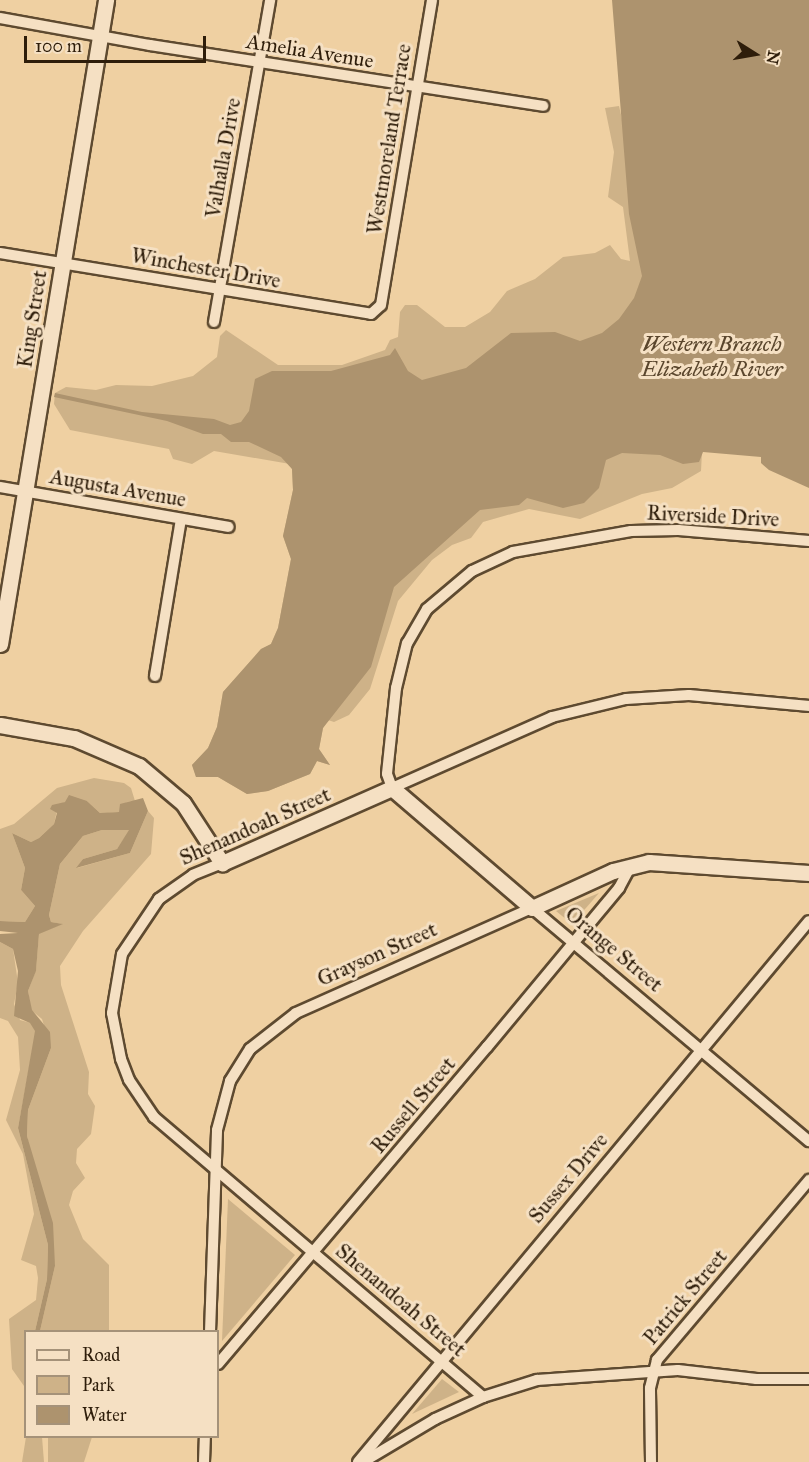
<!DOCTYPE html>
<style>
body{margin:0}
#map{position:relative;width:809px;height:1462px;overflow:hidden;background:#efd0a2;font-family:"IM FELL Great Primer",serif}
div>[style]{position:absolute}
.green>*{inset:0;background:#ceb288}
.water>*{inset:0;background:#ad936e}
.roads{filter:drop-shadow(2px 0 #5e4a30) drop-shadow(-2px 0 #5e4a30) drop-shadow(0 2px #5e4a30) drop-shadow(0 -2px #5e4a30)}
.street>*{height:10px;margin:-5px;padding:0 5px;transform-origin:5px;border-radius:5px;background:#f5e0c3}
.secondary>*{height:15px;margin:-7.5px;padding:0 7.5px;transform-origin:7.5px;border-radius:7.5px;background:#f5e0c3}
span{translate:-50% -50%;white-space:nowrap;text-align:center;line-height:1.15;-webkit-text-stroke:6px #f5e0c3;paint-order:stroke}
.street-label{font-size:21px;color:#2e1d0a}
.water-label{font-size:22px;color:#5a462d;font-style:italic}
.legend{position:absolute;left:24px;top:1330px;width:195px;height:108px;box-sizing:border-box;background:#f5e0c3;border:2px solid #a59279;margin:0;padding:8px 10px;list-style:none;font-size:18px;color:#2e1d0a}
.legend li{display:flex;align-items:center;gap:12px;height:30px}
.legend b{width:30px;border:2px solid #a59279}
.north{position:absolute;left:725px;top:24px;width:60px;height:60px;-webkit-text-stroke:4px #f5e0c3;paint-order:stroke;rotate:101deg;font-size:16px;font-weight:700;line-height:24px;text-align:center;color:#2e1d0a}
.north::after{content:'';display:block;margin:auto;width:21px;height:27px;background:#2e1d0a;clip-path:polygon(50% 0,100% 100%,50% 72%,0 100%)}
.scale{position:absolute;left:24px;top:36px;width:182px;height:27px;box-sizing:border-box;border:3px solid #2e1d0a;border-top:0;padding-left:8px;font-size:18px;line-height:21px;white-space:nowrap;color:#2e1d0a;-webkit-text-stroke:4px #f5e0c3;paint-order:stroke}
</style>
<div id="map">
<div class="green">
<div style="clip-path:polygon(619px 106px,652px 249px,581px 452px,702px 452px,701px 471px,672px 488px,642px 494px,580px 519px,529px 509px,483px 522px,471px 538px,452px 545px,432px 560px,398px 601px,370px 689px,349px 715px,334px 722px,328px 720px,323px 728px,319px 749px,330px 765px,317px 761px,310px 774px,268px 791px,247px 794px,218px 777px,196px 777px,192px 765px,208px 748px,217px 727px,223px 692px,261px 649px,271px 644px,278px 628px,291px 559px,283px 536px,293px 490px,292px 469px,290px 464px,214px 451px,192px 464px,173px 459px,169px 449px,70px 430px,54px 404px,55px 393px,66px 387px,96px 390px,116px 385px,152px 386px,193px 376px,217px 357px,220px 336px,226px 330px,278px 365px,342px 365px,385px 350px,390px 340px,398px 337px,400px 312px,405px 305px,417px 305px,445px 327px,465px 327px,490px 312px,507px 291px,535px 279px,563px 257px,595px 253px,610px 245px,621px 259px,630px 261px,623px 207px,608px 197px,614px 152px,605px 108px)"></div>
<div style="clip-path:polygon(94px 778px,124px 783px,131px 788px,135px 801px,127px 802px,119px 812px,108px 813px,100px 813px,87px 801px,65px 802px,58px 806px,54px 824px,39px 838px,31px 842px,12px 833px,25px 868px,21px 890px,35px 906px,25px 922px,0 921px,0 829px,14px 824px,57px 788px)"></div>
<div style="clip-path:polygon(148px 811px,154px 818px,151px 854px,83px 931px,60px 966px,61px 985px,89px 1072px,88px 1094px,95px 1106px,91px 1134px,77px 1149px,76px 1163px,85px 1178px,73px 1191px,69px 1205px,83px 1239px,109px 1265px,109px 1331px,40px 1331px,55px 1266px,27px 1136px,28px 1110px,51px 1048px,42px 1019px,31px 1010px,28px 991px,36px 970px,39px 933px,62px 924px,51px 922px,49px 915px,60px 864px,83px 836px,102px 830px,130px 830px,117px 849px,83px 859px,77px 868px,130px 853px)"></div>
<div style="clip-path:polygon(599px 893px,572px 924px,556px 911px)"></div>
<div style="clip-path:polygon(0 942px,13px 949px,18px 983px,14px 1004px,20px 1020px,31px 1023px,36px 1030px,18px 1128px,48px 1245px,47px 1279px,35px 1331px,26px 1332px,25px 1416px,24px 1386px,12px 1369px,9px 1319px,36px 1300px,38px 1278px,36px 1266px,21px 1260px,34px 1214px,23px 1154px,6px 1120px,20px 1070px,18px 1037px,8px 1021px,0 1018px)"></div>
<div style="clip-path:polygon(228px 1199px,295px 1255px,222px 1341px)"></div>
<div style="clip-path:polygon(442px 1379px,459px 1392px,412px 1414px)"></div>
<div style="clip-path:polygon(26px 1437px,42px 1437px,44px 1462px,22px 1462px)"></div>
<div style="clip-path:polygon(48px 1437px,92px 1437px,84px 1462px,48px 1462px)"></div>
</div>
<div class="water">
<div style="clip-path:polygon(612px 0,809px 0,809px 488px,769px 470px,761px 463px,761px 457px,703px 452px,699px 462px,683px 464px,660px 455px,622px 453px,606px 460px,599px 488px,584px 503px,563px 508px,527px 498px,519px 505px,480px 510px,394px 587px,371px 667px,323px 728px,319px 749px,330px 765px,317px 761px,310px 774px,268px 791px,247px 794px,218px 777px,196px 777px,192px 765px,208px 748px,217px 727px,223px 692px,261px 649px,271px 644px,278px 628px,291px 559px,283px 536px,293px 490px,292px 469px,281px 457px,249px 442px,231px 442px,221px 434px,203px 434px,167px 421px,54px 397px,55px 393px,142px 412px,214px 419px,230px 425px,241px 422px,249px 411px,255px 379px,272px 371px,331px 371px,390px 355px,395px 348px,408px 371px,422px 380px,466px 368px,511px 333px,555px 332px,580px 341px,602px 333px,619px 319px,634px 298px,642px 276px,629px 214px)"></div>
<div style="clip-path:polygon(69px 795px,87px 801px,100px 813px,119px 812px,120px 804px,143px 798px,148px 811px,130px 853px,76px 868px,83px 859px,117px 849px,129px 830px,102px 830px,83px 836px,60px 864px,49px 915px,51px 922px,63px 924px,39px 934px,36px 971px,28px 991px,32px 1010px,50px 1032px,51px 1048px,28px 1110px,27px 1136px,53px 1223px,55px 1266px,40px 1331px,35px 1331px,47px 1279px,48px 1245px,18px 1128px,35px 1031px,30px 1023px,14px 1016px,18px 971px,13px 949px,0 942px,0 934px,18px 933px,0 931px,0 921px,25px 922px,35px 906px,21px 890px,25px 868px,12px 833px,31px 842px,39px 838px,54px 824px,57px 813px,50px 809px,52px 805px,65px 802px)"></div>
</div>
<div class="roads">
<div class="street">
<div style="left:0;top:18px;width:152px;rotate:10.2deg"></div>
<div style="left:150px;top:45px;width:398px;rotate:8.8deg"></div>
<div style="left:0;top:253px;width:376px;rotate:9.3deg"></div>
<div style="left:371px;top:314px;width:13px;rotate:-42deg"></div>
<div style="left:381px;top:305px;width:309px;rotate:-80.5deg"></div>
<div style="left:214px;top:322px;width:327px;rotate:-80.1deg"></div>
<div style="left:0;top:487px;width:232px;rotate:9.9deg"></div>
<div style="left:809px;top:541px;width:131px;rotate:-175.2deg"></div>
<div style="left:678px;top:530px;width:47px;rotate:178.8deg"></div>
<div style="left:631px;top:531px;width:120px;rotate:169.9deg"></div>
<div style="left:513px;top:552px;width:45px;rotate:155.1deg"></div>
<div style="left:472px;top:571px;width:59px;rotate:139.8deg"></div>
<div style="left:427px;top:609px;width:39px;rotate:120deg"></div>
<div style="left:407px;top:643px;width:46px;rotate:103.7deg"></div>
<div style="left:396px;top:688px;width:86px;rotate:96deg"></div>
<div style="left:387px;top:774px;width:15px;rotate:70deg"></div>
<div style="left:392px;top:788px;width:175px;rotate:-23.9deg"></div>
<div style="left:552px;top:717px;width:76px;rotate:-13.7deg"></div>
<div style="left:626px;top:699px;width:63px;rotate:-3.6deg"></div>
<div style="left:689px;top:695px;width:121px;rotate:5.2deg"></div>
<div style="left:155px;top:676px;width:159px;rotate:-80.6deg"></div>
<div style="left:222px;top:863px;width:31px;rotate:158deg"></div>
<div style="left:193px;top:875px;width:42px;rotate:144.8deg"></div>
<div style="left:159px;top:899px;width:66px;rotate:123.9deg"></div>
<div style="left:122px;top:954px;width:60px;rotate:99.6deg"></div>
<div style="left:112px;top:1013px;width:47px;rotate:78.9deg"></div>
<div style="left:121px;top:1059px;width:22px;rotate:69deg"></div>
<div style="left:129px;top:1080px;width:45px;rotate:56deg"></div>
<div style="left:154px;top:1117px;width:432px;rotate:40.4deg"></div>
<div style="left:210px;top:1332px;width:202px;rotate:-88deg"></div>
<div style="left:217px;top:1130px;width:51px;rotate:-75.1deg"></div>
<div style="left:230px;top:1081px;width:38px;rotate:-58deg"></div>
<div style="left:250px;top:1049px;width:58px;rotate:-38deg"></div>
<div style="left:296px;top:1013px;width:258px;rotate:-24deg"></div>
<div style="left:532px;top:908px;width:362px;rotate:40.1deg"></div>
<div style="left:218px;top:1364px;width:416px;rotate:-49.7deg"></div>
<div style="left:487px;top:1047px;width:207px;rotate:-50.3deg"></div>
<div style="left:619px;top:888px;width:26px;rotate:-62deg"></div>
<div style="left:204px;top:1462px;width:26px;rotate:-88deg"></div>
<div style="left:358px;top:1462px;width:704px;rotate:-50.18deg"></div>
<div style="left:363px;top:1462px;width:84px;rotate:-30.8deg"></div>
<div style="left:435px;top:1419px;width:53px;rotate:-24.6deg"></div>
<div style="left:483px;top:1397px;width:57px;rotate:-17.5deg"></div>
<div style="left:537px;top:1380px;width:141px;rotate:-4.1deg"></div>
<div style="left:678px;top:1370px;width:79px;rotate:6.6deg"></div>
<div style="left:756px;top:1379px;width:53px"></div>
<div style="left:651px;top:1462px;width:74px;rotate:-90.8deg"></div>
<div style="left:650px;top:1388px;width:29px;rotate:-76deg"></div>
<div style="left:657px;top:1360px;width:236px;rotate:-49.8deg"></div>
</div>
<div class="secondary">
<div style="left:0;top:644px;width:653px;rotate:-80.65deg"></div>
<div style="left:0;top:725px;width:75px;rotate:10deg"></div>
<div style="left:74px;top:738px;width:71px;rotate:23.3deg"></div>
<div style="left:139px;top:766px;width:57px;rotate:40.1deg"></div>
<div style="left:183px;top:803px;width:72px;rotate:57deg"></div>
<div style="left:222px;top:863px;width:186px;rotate:-23.8deg"></div>
<div style="left:392px;top:788px;width:184px;rotate:40.6deg"></div>
<div style="left:532px;top:908px;width:89px;rotate:-24.6deg"></div>
<div style="left:613px;top:871px;width:37px;rotate:-14deg"></div>
<div style="left:649px;top:862px;width:160px;rotate:3.9deg"></div>
</div>
</div>
<div class="street-label">
<span style="left:310px;top:51px;rotate:9deg">Amelia Avenue</span>
<span style="left:389px;top:139px;rotate:-81deg">Westmoreland Terrace</span>
<span style="left:223px;top:158px;rotate:-80deg">Valhalla Drive</span>
<span style="left:206px;top:268px;rotate:10deg">Winchester Drive</span>
<span style="left:32px;top:319px;rotate:-81deg">King Street</span>
<span style="left:118px;top:488px;rotate:10deg">Augusta Avenue</span>
<span style="left:713px;top:516px;rotate:3deg">Riverside Drive</span>
<span style="left:255px;top:826px;rotate:-24deg">Shenandoah Street</span>
<span style="left:614px;top:949px;rotate:40deg">Orange Street</span>
<span style="left:377px;top:954px;rotate:-24deg">Grayson Street</span>
<span style="left:413px;top:1105px;rotate:-50deg">Russell Street</span>
<span style="left:568px;top:1178px;rotate:-50deg">Sussex Drive</span>
<span style="left:685px;top:1297px;rotate:-50deg">Patrick Street</span>
<span style="left:401px;top:1300px;rotate:40deg">Shenandoah Street</span>
</div>
<div class="water-label">
<span style="left:712px;top:356px">Western Branch<br>Elizabeth River</span>
</div>
<ul class="legend">
<li><b style="height:8px;background:#f5e0c3"></b>Road</li>
<li><b style="height:16px;background:#ceb288"></b>Park</li>
<li><b style="height:16px;background:#ad936e"></b>Water</li>
</ul>
<div class="north">N</div>
<div class="scale">100 m</div>
</div>
